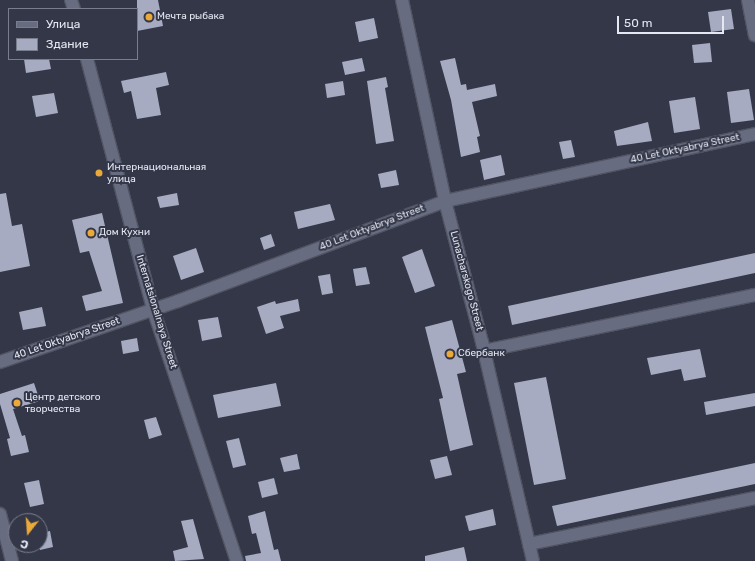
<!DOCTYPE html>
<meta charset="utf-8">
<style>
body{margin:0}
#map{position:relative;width:755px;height:561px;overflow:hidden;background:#333748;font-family:Rubik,sans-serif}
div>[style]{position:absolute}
.building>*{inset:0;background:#a6abc1}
.roads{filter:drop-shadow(1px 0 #505361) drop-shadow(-1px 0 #505361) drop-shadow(0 1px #505361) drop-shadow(0 -1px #505361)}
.minor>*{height:12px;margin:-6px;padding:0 6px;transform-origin:6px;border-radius:6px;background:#676c80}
.dots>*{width:11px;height:11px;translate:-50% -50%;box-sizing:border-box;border:2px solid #333748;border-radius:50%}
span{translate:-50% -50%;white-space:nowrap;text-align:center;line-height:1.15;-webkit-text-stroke:4px #333748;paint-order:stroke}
.poi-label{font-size:10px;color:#e5e8f3}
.left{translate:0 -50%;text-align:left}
.street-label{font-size:10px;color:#e5e8f3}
.legend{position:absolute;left:8px;top:8px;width:130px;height:52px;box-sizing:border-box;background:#333748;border:1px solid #7a7e8c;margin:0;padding:5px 7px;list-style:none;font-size:12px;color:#e5e8f3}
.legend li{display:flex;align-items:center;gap:8px;height:20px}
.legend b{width:20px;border:1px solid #7a7e8c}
.north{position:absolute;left:8px;top:513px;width:40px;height:40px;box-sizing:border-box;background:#333748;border:1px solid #7a7e8c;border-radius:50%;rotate:197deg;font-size:11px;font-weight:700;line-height:16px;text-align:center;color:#e5e8f3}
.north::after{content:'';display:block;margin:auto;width:14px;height:18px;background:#eba93a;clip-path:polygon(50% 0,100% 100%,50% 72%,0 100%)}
.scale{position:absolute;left:617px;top:16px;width:107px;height:18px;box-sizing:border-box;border:2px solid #e5e8f3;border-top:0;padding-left:5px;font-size:12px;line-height:14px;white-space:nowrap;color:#e5e8f3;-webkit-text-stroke:3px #333748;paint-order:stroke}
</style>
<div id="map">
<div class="building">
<div style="clip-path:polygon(137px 0,158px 0,163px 26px,137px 31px)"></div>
<div style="clip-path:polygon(731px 9px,734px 29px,711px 32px,708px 12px)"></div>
<div style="clip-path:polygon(374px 18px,378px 38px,359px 42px,355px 22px)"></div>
<div style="clip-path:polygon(710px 43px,712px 62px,694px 63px,692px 45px)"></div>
<div style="clip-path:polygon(362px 58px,365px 71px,345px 75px,342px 62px)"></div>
<div style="clip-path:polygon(455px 58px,461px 85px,466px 84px,467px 90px,495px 84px,497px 96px,472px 102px,480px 136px,477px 137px,480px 152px,461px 157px,451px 100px,440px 61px)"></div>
<div style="clip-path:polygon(24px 59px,49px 59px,51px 69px,26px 73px)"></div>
<div style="clip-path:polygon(166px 72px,169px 85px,156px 88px,161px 115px,137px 119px,131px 91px,124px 93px,121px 81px)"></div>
<div style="clip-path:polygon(386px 77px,388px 87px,385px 88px,394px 141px,376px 144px,367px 81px)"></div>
<div style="clip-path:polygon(343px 81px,345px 95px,327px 98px,325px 84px)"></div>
<div style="clip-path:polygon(749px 89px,754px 120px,731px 123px,727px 92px)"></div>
<div style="clip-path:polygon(54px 93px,58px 113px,36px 117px,32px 96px)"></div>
<div style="clip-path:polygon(695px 97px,700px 129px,674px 133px,669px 101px)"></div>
<div style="clip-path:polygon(648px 122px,652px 141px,617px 146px,614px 131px)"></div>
<div style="clip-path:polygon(571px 140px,575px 157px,563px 159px,559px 142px)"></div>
<div style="clip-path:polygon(501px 155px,505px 175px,484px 180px,480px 160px)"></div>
<div style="clip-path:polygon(396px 170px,399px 185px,381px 188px,378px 174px)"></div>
<div style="clip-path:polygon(6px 193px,12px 226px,22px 224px,30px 266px,0 272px,0 194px)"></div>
<div style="clip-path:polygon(177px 193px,179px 205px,160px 208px,157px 197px)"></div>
<div style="clip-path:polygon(330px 204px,335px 220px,298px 229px,294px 212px)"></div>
<div style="clip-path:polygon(102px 213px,123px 303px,86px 311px,82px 296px,102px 291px,89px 251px,80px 253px,72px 220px)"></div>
<div style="clip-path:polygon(271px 234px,275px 246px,264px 250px,260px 238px)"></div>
<div style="clip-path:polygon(196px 248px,204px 272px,181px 280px,173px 256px)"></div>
<div style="clip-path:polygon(422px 249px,435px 286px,415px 293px,402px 257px)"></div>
<div style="clip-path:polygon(755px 253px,755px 273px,512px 325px,508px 306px)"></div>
<div style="clip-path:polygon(366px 267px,370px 284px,356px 286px,353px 269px)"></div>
<div style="clip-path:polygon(330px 274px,333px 293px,322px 295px,318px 276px)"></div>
<div style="clip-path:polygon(298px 299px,300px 311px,280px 316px,284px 328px,266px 334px,257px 307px,275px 301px,276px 304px)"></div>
<div style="clip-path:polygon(42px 307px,46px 326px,23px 330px,19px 312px)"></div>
<div style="clip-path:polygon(218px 317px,222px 337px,202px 341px,198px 320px)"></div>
<div style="clip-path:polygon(452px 320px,466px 372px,457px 374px,473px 445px,450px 451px,439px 399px,443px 398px,425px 327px)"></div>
<div style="clip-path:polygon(137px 338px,139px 351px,123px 354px,121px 341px)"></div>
<div style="clip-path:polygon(700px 349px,706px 377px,684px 381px,681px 369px,651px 375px,647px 358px)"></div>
<div style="clip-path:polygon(546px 377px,566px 479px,534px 485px,514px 383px)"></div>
<div style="clip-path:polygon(34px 383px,40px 401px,13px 409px,22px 436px,25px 435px,29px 452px,11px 456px,7px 439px,10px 438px,0 404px,0 394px)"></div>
<div style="clip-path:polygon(276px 383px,281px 406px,218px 418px,213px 395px)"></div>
<div style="clip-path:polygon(755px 393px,755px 406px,706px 415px,704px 402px)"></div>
<div style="clip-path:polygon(156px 417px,162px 435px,149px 439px,144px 420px)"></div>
<div style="clip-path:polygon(239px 438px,246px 465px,233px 468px,226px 441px)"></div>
<div style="clip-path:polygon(297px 454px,300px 469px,284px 472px,280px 458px)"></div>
<div style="clip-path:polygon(447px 456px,452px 475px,435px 479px,430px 460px)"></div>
<div style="clip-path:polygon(755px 463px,755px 484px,557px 526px,552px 506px)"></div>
<div style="clip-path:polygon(274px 478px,278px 494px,262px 498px,258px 482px)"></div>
<div style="clip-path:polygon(39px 480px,44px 504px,30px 507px,24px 483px)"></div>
<div style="clip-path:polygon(493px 509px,496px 525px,469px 531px,465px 516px)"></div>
<div style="clip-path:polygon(265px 511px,274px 550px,278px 549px,281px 561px,246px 561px,245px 556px,261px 553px,256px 533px,252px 534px,248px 516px)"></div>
<div style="clip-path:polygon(193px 519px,204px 559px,175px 561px,173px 551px,188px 547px,181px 521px)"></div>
<div style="clip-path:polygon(50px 531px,53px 547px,40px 550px,40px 533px)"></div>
<div style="clip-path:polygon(464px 547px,467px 561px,425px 561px,425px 556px)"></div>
</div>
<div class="roads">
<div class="minor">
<div style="left:71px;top:0;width:9px;rotate:72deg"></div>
<div style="left:402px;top:0;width:206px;rotate:77.9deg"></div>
<div style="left:445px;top:201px;width:146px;rotate:75.3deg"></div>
<div style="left:482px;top:342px;width:225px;rotate:76.9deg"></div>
<div style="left:748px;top:0;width:36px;rotate:79deg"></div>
<div style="left:87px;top:59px;width:259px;rotate:75.2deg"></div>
<div style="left:153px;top:309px;width:266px;rotate:71.6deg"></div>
<div style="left:484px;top:351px;width:277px;rotate:-11.7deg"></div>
<div style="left:0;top:362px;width:188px;rotate:-18.9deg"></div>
<div style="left:178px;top:301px;width:285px;rotate:-20.5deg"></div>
<div style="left:445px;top:201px;width:317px;rotate:-12.2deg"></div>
<div style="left:0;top:514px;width:49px;rotate:75.7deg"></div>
<div style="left:529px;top:544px;width:231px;rotate:-11.5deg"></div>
</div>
</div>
<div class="dots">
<div style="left:149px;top:17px;background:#eba93a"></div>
<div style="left:99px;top:173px;background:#eba93a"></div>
<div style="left:91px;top:233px;background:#eba93a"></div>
<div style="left:450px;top:354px;background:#eba93a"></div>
<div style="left:17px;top:403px;background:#eba93a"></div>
</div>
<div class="poi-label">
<span class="left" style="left:157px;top:17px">Мечта рыбака</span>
<span class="left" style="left:107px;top:173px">Интернациональная<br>улица</span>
<span class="left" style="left:99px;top:233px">Дом Кухни</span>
<span class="left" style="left:458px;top:354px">Сбербанк</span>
<span class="left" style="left:25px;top:403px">Центр детского<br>творчества</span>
</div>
<div class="street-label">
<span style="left:685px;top:149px;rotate:-12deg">40 Let Oktyabrya Street</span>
<span style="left:372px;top:228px;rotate:-21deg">40 Let Oktyabrya Street</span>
<span style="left:466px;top:281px;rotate:75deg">Lunacharskogo Street</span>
<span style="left:156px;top:312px;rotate:73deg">Internatsionalnaya Street</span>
<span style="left:67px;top:339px;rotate:-19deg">40 Let Oktyabrya Street</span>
</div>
<ul class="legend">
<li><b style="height:5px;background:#676c80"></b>Улица</li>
<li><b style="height:11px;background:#a6abc1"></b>Здание</li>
</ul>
<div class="north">С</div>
<div class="scale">50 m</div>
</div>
